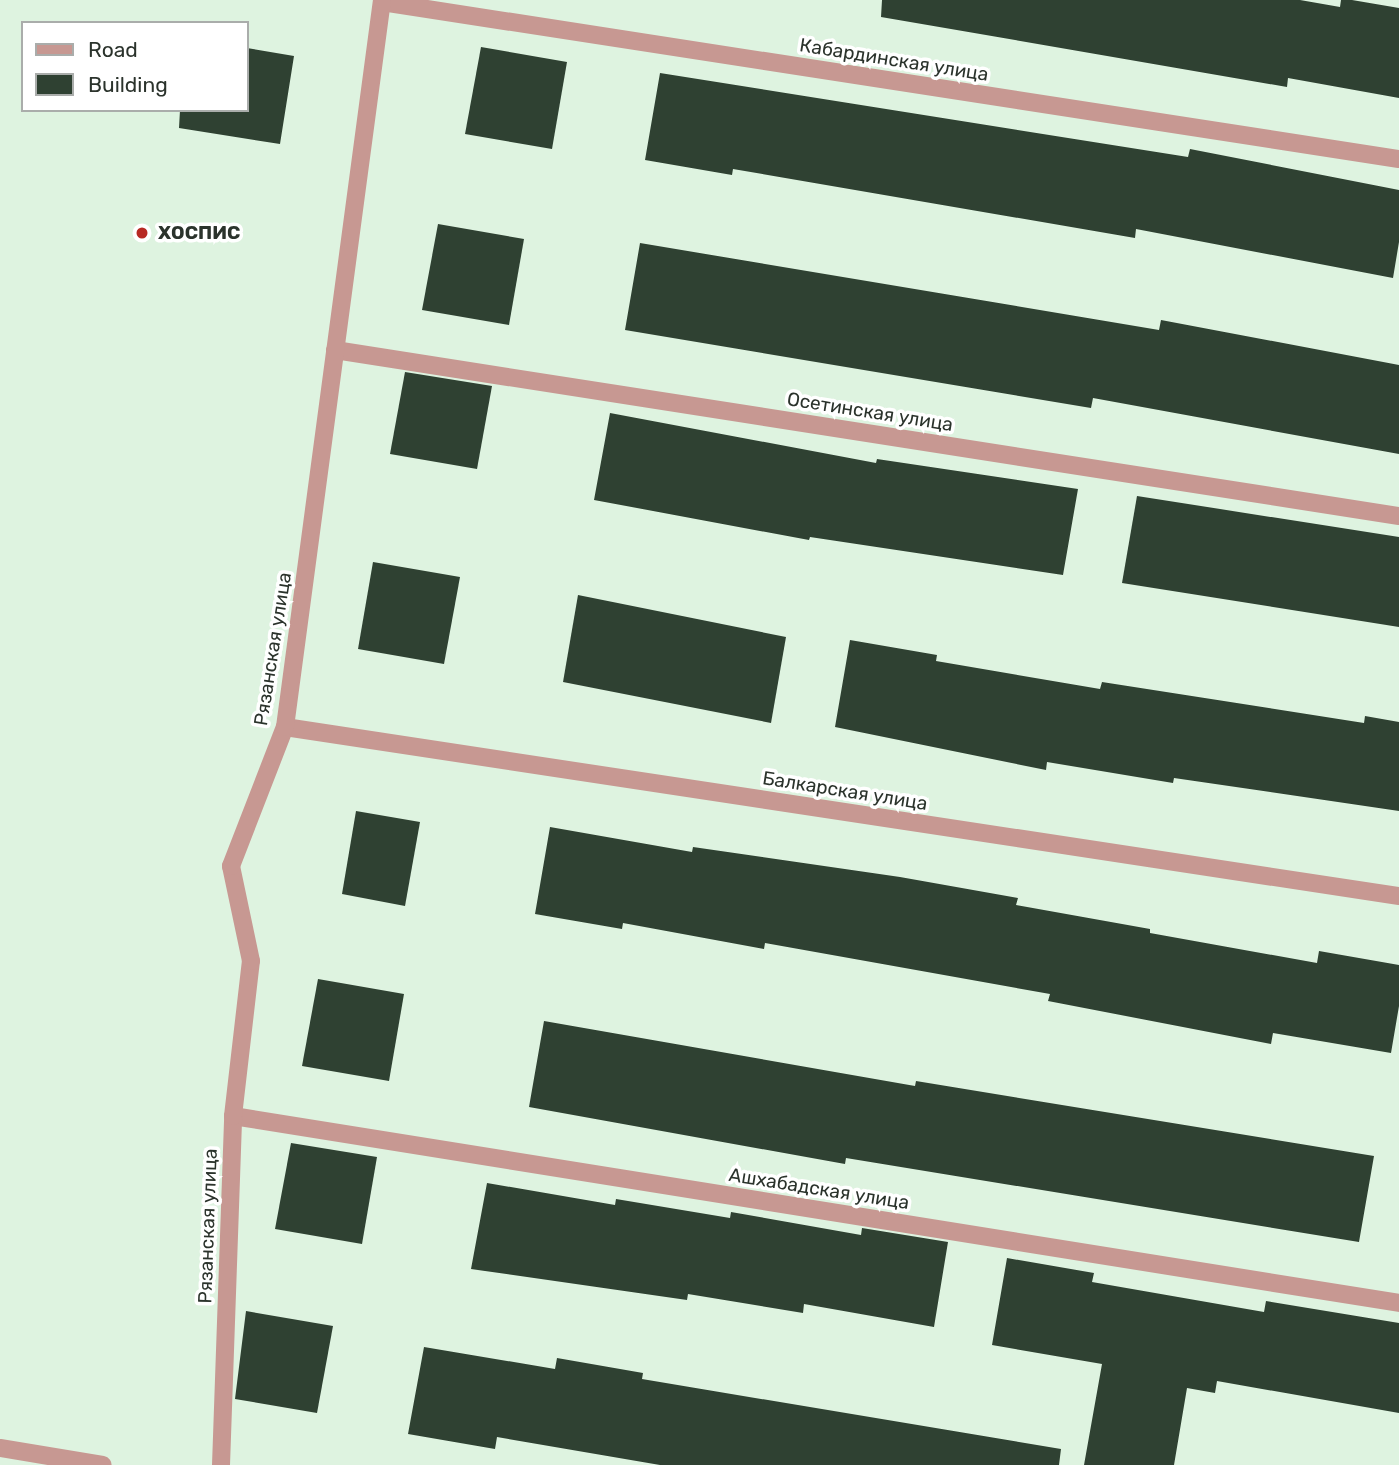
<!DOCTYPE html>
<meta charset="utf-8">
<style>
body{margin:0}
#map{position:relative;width:1399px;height:1465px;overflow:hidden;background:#def3e0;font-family:Rubik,sans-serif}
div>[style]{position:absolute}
.building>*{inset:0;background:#2f4132}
.minor>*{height:18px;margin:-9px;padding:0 9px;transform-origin:9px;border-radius:9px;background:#c79892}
.dots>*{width:19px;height:19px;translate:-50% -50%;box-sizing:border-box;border:4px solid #fff;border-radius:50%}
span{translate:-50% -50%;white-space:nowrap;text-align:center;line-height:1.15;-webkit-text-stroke:7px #fff;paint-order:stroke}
.street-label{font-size:19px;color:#2b332c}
.poi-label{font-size:19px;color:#2b332c;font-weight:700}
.left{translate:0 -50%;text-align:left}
.legend{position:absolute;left:21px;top:21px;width:228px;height:91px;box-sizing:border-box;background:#fff;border:2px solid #aaadab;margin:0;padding:9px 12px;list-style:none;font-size:21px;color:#2b332c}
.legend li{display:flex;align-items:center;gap:14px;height:35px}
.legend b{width:35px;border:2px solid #aaadab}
</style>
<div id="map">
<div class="building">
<div style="clip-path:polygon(882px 0,1300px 0,1340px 7px,1341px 0,1352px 0,1399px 8px,1399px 98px,1288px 78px,1287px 87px,881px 17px)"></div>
<div style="clip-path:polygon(481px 47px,567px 62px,552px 149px,465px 134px)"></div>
<div style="clip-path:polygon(247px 48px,294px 56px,280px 144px,179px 128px,180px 110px,247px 110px)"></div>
<div style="clip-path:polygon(660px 73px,1188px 157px,1190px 149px,1399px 190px,1399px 242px,1393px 278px,1136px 229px,1135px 238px,733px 169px,732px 175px,645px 160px)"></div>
<div style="clip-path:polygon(438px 224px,524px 239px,509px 325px,422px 310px)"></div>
<div style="clip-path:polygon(640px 243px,1159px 330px,1161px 320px,1399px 365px,1399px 454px,1093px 398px,1091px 408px,625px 330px)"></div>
<div style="clip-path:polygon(405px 372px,492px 386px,477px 469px,390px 454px)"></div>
<div style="clip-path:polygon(610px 413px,876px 463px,877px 459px,1078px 489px,1063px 575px,810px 537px,809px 540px,594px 500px)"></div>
<div style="clip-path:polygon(1137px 496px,1399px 537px,1399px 627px,1122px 583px)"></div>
<div style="clip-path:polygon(373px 562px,460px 577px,444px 664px,358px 649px)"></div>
<div style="clip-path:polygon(578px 595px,786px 637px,771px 723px,563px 682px)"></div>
<div style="clip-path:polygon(850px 640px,937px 655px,936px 661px,1100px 689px,1102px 682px,1364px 723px,1365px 716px,1399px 722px,1399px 811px,1174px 778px,1173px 783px,1047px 762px,1046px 770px,835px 727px)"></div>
<div style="clip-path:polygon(356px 811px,420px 822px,405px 906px,342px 894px)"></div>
<div style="clip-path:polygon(550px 827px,692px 852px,693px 847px,900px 877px,1018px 898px,1016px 905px,1150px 929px,1150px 933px,1317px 963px,1319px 951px,1399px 965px,1399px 1006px,1391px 1053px,1273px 1033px,1271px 1044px,1048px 1001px,1050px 994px,765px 943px,764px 949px,623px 923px,622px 929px,535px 914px)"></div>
<div style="clip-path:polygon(318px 979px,404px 994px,389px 1081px,302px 1066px)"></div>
<div style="clip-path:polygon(544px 1021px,915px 1086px,916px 1081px,1374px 1156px,1359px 1242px,846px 1158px,845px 1164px,529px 1107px)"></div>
<div style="clip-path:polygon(291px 1143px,377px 1157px,362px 1244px,275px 1229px)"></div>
<div style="clip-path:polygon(487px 1183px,615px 1205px,616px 1199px,730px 1218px,731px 1212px,861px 1235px,862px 1228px,948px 1242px,934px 1327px,804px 1304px,803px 1313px,688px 1294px,687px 1300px,471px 1269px)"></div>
<div style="clip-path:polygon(1007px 1258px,1094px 1273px,1092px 1282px,1264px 1312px,1266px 1301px,1399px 1323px,1399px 1413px,1217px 1381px,1215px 1393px,1187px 1388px,1174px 1465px,1084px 1465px,1102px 1364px,992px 1345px)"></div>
<div style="clip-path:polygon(246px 1311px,333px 1326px,317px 1413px,235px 1399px)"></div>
<div style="clip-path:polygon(424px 1347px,555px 1369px,557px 1358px,643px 1373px,642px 1379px,1061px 1449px,1059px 1465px,660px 1465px,497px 1437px,495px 1449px,408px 1434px)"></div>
</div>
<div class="minor">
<div style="left:382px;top:2px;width:1029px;rotate:8.78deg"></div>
<div style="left:335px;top:350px;width:1077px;rotate:8.87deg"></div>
<div style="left:285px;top:727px;width:1127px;rotate:8.63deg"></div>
<div style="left:233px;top:1116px;width:1181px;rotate:9.11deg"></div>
<div style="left:0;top:1448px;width:104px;rotate:9.4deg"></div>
<div style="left:221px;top:1465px;width:349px;rotate:-88deg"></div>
<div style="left:233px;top:1116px;width:156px;rotate:-83.4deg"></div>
<div style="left:251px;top:961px;width:97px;rotate:-101.9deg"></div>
<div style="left:231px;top:866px;width:149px;rotate:-68.8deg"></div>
<div style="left:285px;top:727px;width:733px;rotate:-82.4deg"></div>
</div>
<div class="dots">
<div style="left:142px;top:233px;background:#b72923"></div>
</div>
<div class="street-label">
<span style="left:894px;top:60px;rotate:9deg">Кабардинская улица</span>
<span style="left:870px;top:412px;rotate:9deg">Осетинская улица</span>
<span style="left:273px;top:649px;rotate:-81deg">Рязанская улица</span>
<span style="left:845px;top:791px;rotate:9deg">Балкарская улица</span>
<span style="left:819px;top:1189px;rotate:9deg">Ашхабадская улица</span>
<span style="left:208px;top:1226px;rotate:-88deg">Рязанская улица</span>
</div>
<div class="poi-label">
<span class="left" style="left:158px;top:233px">ХОСПИС</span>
</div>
<ul class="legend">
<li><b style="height:9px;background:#c79892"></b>Road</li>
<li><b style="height:19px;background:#2f4132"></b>Building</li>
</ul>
</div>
